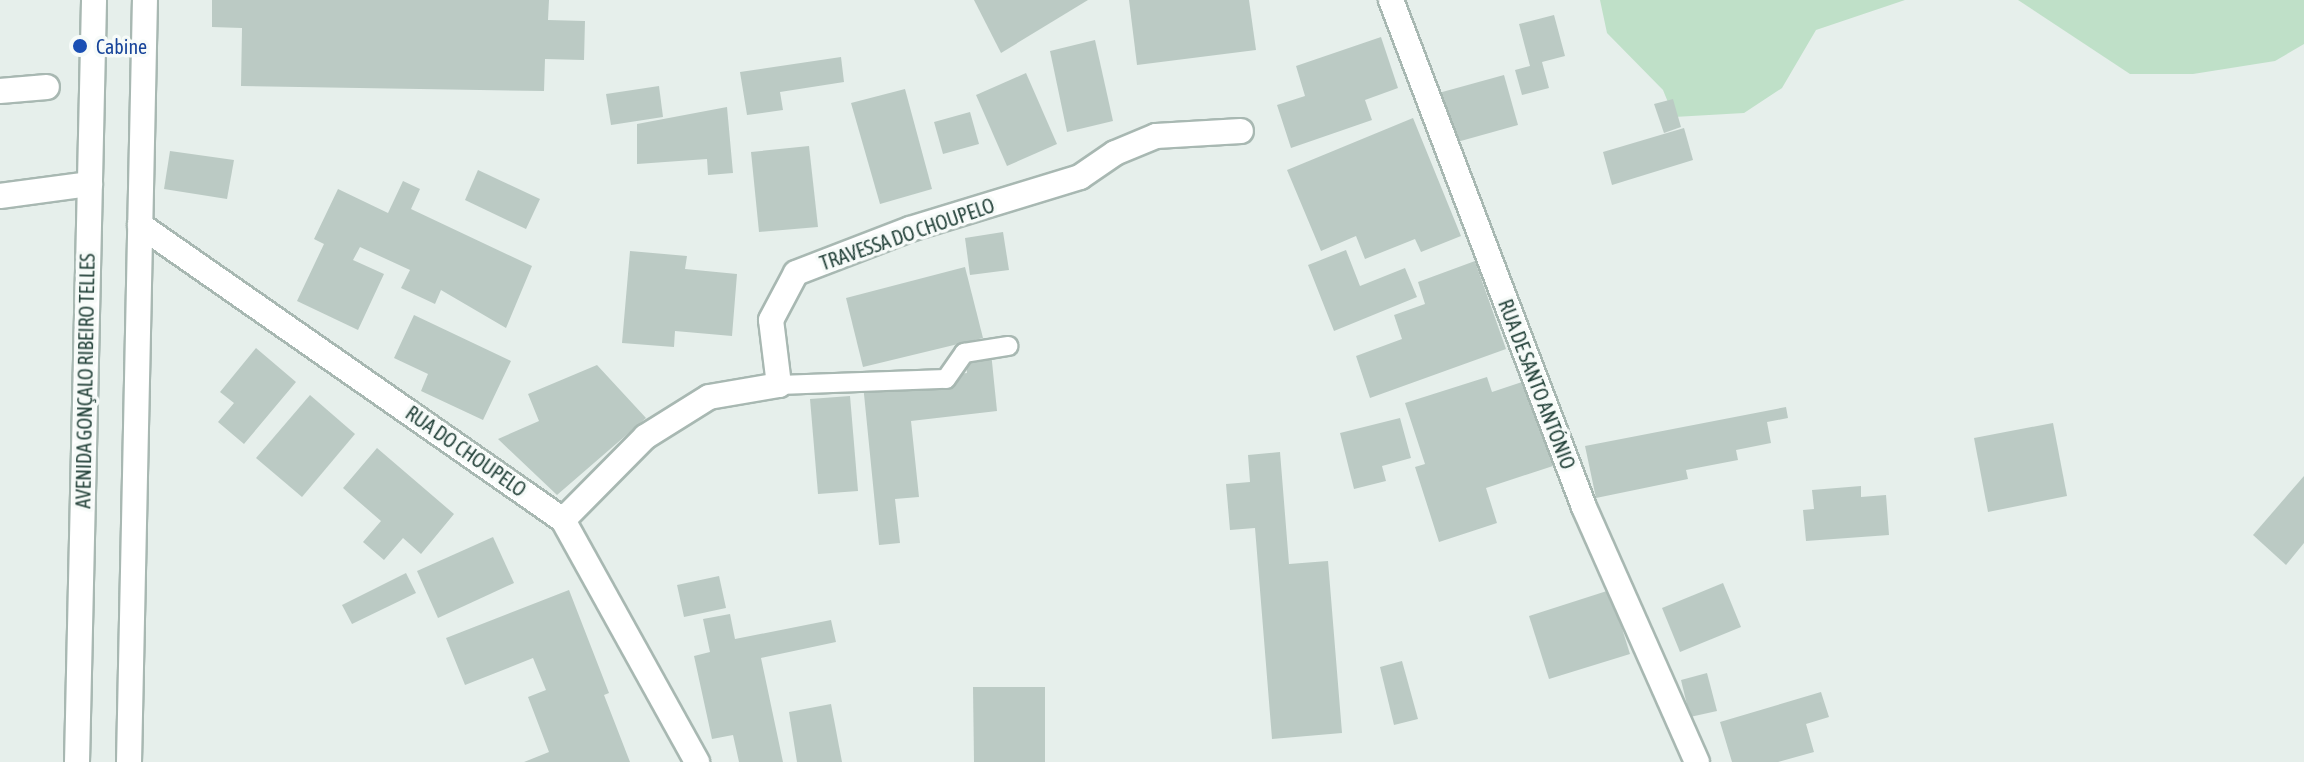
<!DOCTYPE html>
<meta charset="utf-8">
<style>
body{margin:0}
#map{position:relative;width:2304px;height:762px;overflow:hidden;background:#e6efeb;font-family:"Asap Condensed",sans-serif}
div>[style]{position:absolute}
.green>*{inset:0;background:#bfe0c8}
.building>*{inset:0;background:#bbcac4}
.roads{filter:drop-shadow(2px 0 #a8b8b2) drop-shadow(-2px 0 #a8b8b2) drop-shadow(0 2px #a8b8b2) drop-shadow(0 -2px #a8b8b2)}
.service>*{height:18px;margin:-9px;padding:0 9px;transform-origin:9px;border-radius:9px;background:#fff}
.minor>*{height:24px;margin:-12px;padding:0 12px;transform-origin:12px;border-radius:12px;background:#fff}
.tertiary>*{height:24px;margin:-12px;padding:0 12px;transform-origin:12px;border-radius:12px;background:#fff}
.secondary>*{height:24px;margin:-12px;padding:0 12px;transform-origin:12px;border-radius:12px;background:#fff}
.dots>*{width:22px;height:22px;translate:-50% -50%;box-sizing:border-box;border:4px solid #f7fbf9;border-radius:50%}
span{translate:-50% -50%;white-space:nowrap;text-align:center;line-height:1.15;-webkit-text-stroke:7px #f7fbf9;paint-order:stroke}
.transit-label{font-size:20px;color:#164399}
.left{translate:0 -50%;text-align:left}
.street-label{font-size:20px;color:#24423a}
</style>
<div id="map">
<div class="green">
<div style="clip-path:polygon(1600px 0,1905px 0,1816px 30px,1782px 88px,1744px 113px,1674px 117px,1663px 90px,1607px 33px)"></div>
<div style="clip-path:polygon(2018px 0,2304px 0,2304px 44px,2275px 61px,2193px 74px,2130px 74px)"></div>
</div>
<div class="building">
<div style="clip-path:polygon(212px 0,549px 0,548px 20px,585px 21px,584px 60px,545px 59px,544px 91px,241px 86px,242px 28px,212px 27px)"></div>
<div style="clip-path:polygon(974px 0,1088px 0,1001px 53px)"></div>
<div style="clip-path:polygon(1129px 0,1249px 0,1256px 50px,1137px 65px)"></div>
<div style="clip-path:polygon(1554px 15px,1565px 56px,1542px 62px,1549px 88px,1522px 95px,1515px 70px,1530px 66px,1519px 24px)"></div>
<div style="clip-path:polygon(1381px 37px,1398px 88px,1365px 100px,1372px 120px,1291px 148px,1277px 105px,1305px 96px,1296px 66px)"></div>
<div style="clip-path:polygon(1095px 40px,1113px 121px,1067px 132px,1050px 51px)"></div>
<div style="clip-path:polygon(841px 57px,844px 82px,780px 92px,783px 110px,747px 115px,740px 72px)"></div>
<div style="clip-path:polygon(1026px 73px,1057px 144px,1007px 166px,976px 95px)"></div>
<div style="clip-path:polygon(1504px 75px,1518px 125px,1450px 144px,1435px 94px)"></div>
<div style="clip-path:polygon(659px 86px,663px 117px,611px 125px,606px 94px)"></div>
<div style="clip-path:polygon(905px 89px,932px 189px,880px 204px,851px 103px)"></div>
<div style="clip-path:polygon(1673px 99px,1681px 127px,1664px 133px,1654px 104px)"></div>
<div style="clip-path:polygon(727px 107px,733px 173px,708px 175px,707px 159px,637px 164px,637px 124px)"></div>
<div style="clip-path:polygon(970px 112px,979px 144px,943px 154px,934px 122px)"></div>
<div style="clip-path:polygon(1413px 118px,1461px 236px,1421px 252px,1415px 239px,1365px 259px,1356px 236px,1321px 251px,1287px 170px)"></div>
<div style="clip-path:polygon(1684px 128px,1693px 160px,1612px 185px,1603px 152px)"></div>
<div style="clip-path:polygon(809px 146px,818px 227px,759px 232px,751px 152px)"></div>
<div style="clip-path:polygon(170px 151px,234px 160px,227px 199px,164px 189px)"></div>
<div style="clip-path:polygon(478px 170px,540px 199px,526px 229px,465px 200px)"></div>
<div style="clip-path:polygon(403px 181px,420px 189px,411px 209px,532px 266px,506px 328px,441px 290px,435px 304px,401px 288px,410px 270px,360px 247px,353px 260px,384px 274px,358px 330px,297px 301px,324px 244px,314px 239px,338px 189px,388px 213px)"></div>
<div style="clip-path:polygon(1003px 232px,1009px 270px,970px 275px,965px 238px)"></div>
<div style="clip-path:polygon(1346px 250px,1360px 286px,1405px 268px,1417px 297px,1334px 331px,1308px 265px)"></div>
<div style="clip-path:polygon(630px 251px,687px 256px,685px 269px,737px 274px,732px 336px,675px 331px,674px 347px,622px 343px)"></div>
<div style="clip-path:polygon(1475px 261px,1506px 349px,1370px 398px,1356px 356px,1402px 339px,1394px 315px,1425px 304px,1418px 282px)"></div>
<div style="clip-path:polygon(965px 267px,983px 338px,863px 367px,846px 298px)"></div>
<div style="clip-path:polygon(414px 315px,511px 361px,483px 420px,421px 391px,428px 374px,394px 358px)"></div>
<div style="clip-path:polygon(256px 348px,296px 382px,244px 444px,218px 422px,234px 403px,220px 392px)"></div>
<div style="clip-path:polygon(991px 352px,997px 411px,911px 421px,919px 497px,895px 499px,900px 543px,879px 545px,863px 384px,967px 373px,965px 355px)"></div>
<div style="clip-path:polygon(597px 365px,646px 418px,557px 495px,498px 439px,539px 421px,528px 394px)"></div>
<div style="clip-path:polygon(1487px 377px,1492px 392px,1525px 381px,1553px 466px,1486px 488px,1497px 523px,1439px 542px,1415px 467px,1425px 464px,1405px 403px)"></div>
<div style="clip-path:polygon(310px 395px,355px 434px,302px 497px,256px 458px)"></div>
<div style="clip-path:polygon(850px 396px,858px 491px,818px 494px,810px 399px)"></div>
<div style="clip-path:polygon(1786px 407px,1788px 418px,1767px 422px,1771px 443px,1736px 450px,1738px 460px,1686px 470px,1688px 479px,1596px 498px,1585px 446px)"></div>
<div style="clip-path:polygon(1400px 418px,1411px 458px,1382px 466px,1386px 481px,1354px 489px,1340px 433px)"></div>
<div style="clip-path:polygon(2053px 423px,2067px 496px,1988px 512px,1974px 438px)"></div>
<div style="clip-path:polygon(377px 448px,454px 514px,421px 554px,403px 538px,384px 560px,363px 542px,381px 521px,343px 488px)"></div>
<div style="clip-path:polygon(1280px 452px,1289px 564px,1328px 561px,1342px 733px,1272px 739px,1255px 528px,1230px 530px,1226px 484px,1250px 482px,1248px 455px)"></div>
<div style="clip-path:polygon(2304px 476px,2304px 543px,2286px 565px,2253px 535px)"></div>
<div style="clip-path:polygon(1861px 486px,1861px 497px,1886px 495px,1889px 535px,1806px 541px,1803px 510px,1814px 509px,1812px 490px)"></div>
<div style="clip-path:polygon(493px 537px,514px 583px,438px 618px,417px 571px)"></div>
<div style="clip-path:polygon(406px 573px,416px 593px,352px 624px,342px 605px)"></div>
<div style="clip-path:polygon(719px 576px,726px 608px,684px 617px,677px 585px)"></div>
<div style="clip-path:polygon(1723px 583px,1741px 627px,1680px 652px,1662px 608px)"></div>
<div style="clip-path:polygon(569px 590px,609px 693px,604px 695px,630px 762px,524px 762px,549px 752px,528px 697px,546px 690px,533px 658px,465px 685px,446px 638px)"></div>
<div style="clip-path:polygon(1610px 590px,1630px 654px,1549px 679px,1529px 616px)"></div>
<div style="clip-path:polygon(730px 614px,735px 639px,831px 620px,836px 642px,761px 658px,783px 762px,739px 762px,733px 735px,712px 739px,694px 656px,710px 652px,703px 619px)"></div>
<div style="clip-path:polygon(1402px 661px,1418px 719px,1394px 725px,1380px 667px)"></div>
<div style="clip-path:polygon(1707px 673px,1717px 711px,1690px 717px,1681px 680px)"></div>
<div style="clip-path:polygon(973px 687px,1045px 687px,1045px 762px,974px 762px)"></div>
<div style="clip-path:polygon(1821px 692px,1829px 717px,1806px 724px,1814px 752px,1778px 762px,1732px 762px,1720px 722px)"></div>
<div style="clip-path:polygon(831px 704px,842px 762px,797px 762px,789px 712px)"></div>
</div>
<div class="roads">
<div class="service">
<div style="left:779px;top:385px;width:167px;rotate:-2.1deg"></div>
<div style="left:946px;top:379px;width:32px;rotate:-55deg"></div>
<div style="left:964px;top:353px;width:45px;rotate:-9deg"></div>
</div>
<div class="minor">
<div style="left:1391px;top:0;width:542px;rotate:69.16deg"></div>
<div style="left:1584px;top:507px;width:279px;rotate:66.1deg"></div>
<div style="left:0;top:91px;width:47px;rotate:-4.9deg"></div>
<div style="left:0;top:196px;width:91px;rotate:-7.6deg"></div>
<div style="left:563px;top:520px;width:117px;rotate:-45.3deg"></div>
<div style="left:645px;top:437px;width:75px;rotate:-32deg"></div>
<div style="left:709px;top:397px;width:71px;rotate:-9.7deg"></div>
<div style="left:779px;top:385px;width:65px;rotate:-97deg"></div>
<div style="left:771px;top:320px;width:53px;rotate:-62deg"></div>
<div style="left:796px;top:273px;width:122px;rotate:-21.1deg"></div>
<div style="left:910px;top:229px;width:178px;rotate:-17deg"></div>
<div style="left:1080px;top:177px;width:42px;rotate:-34.4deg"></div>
<div style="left:1115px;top:153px;width:44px;rotate:-22.5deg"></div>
<div style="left:1156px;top:136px;width:85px;rotate:-3.4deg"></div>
</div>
<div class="tertiary">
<div style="left:140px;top:225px;width:516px;rotate:34.89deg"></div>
<div style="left:563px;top:520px;width:277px;rotate:61deg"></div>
</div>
<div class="secondary">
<div style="left:77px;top:762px;width:762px;rotate:-88.72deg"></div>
<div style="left:129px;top:762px;width:762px;rotate:-88.8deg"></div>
</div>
</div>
<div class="dots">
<div style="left:80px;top:46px;background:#1a4fb4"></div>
</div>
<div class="transit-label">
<span class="left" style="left:96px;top:46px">Cabine</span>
</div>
<div class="street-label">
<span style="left:907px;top:234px;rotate:-19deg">TRAVESSA DO CHOUPELO</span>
<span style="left:85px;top:381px;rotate:-89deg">AVENIDA GONÇALO RIBEIRO TELLES</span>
<span style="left:1537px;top:384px;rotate:69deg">RUA DE SANTO ANTÓNIO</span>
<span style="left:466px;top:451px;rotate:35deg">RUA DO CHOUPELO</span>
</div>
</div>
